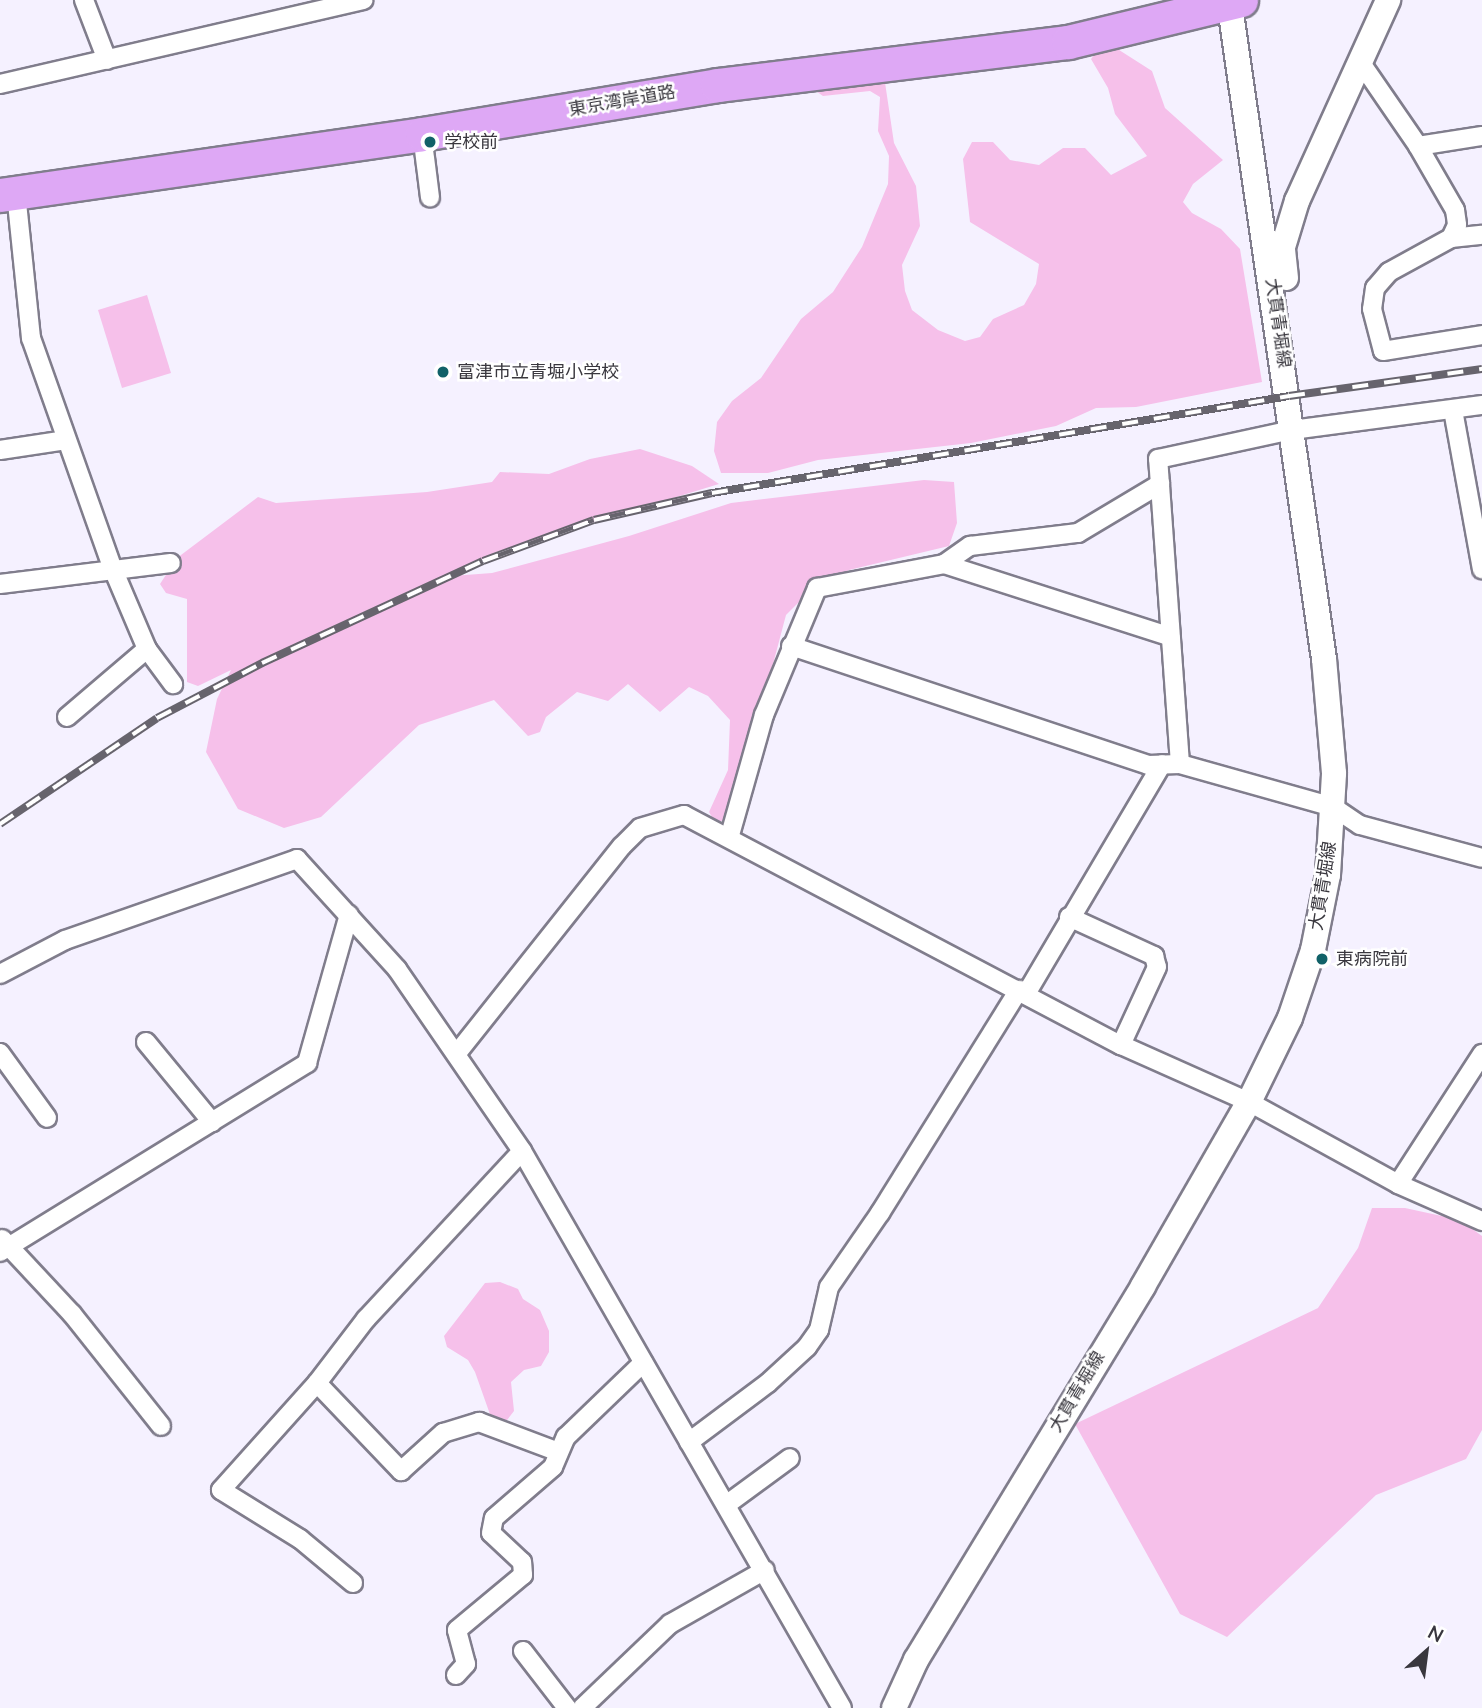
<!DOCTYPE html>
<meta charset="utf-8">
<style>
body{margin:0}
#map{position:relative;width:1482px;height:1708px;overflow:hidden;background:#f5f1ff;font-family:Mulish,"Noto Sans JP",sans-serif}
div>[style]{position:absolute}
.green>*{inset:0;background:#f6c0ea}
.roads{filter:drop-shadow(2px 0 #807d8c) drop-shadow(-2px 0 #807d8c) drop-shadow(0 2px #807d8c) drop-shadow(0 -2px #807d8c)}
.street>*{height:18px;margin:-9px;padding:0 9px;transform-origin:9px;border-radius:9px;background:#fff}
.secondary>*{height:24px;margin:-12px;padding:0 12px;transform-origin:12px;border-radius:12px;background:#fff}
.highway>*{height:33px;margin:-16.5px;padding:0 16.5px;transform-origin:16.5px;border-radius:16.5px;background:#dea8f5}
.rail>*{height:8px;margin-top:-4px;transform-origin:0;background:repeating-linear-gradient(90deg,#fff 0 16px,#67646d 0 32px);box-sizing:border-box;border-block:2px solid #67646d}
.dots>*{width:19px;height:19px;translate:-50% -50%;box-sizing:border-box;border:4px solid #fff;border-radius:50%}
span{translate:-50% -50%;white-space:nowrap;text-align:center;line-height:1.15;-webkit-text-stroke:5px #fff;paint-order:stroke}
.street-label{font-size:18px;color:#39373e}
.poi-label{font-size:18px;color:#39373e}
.left{translate:0 -50%;text-align:left}
.north{position:absolute;left:1391px;top:1617px;width:70px;height:70px;-webkit-text-stroke:5px #fff;paint-order:stroke;rotate:28deg;font-size:19px;font-weight:700;line-height:28px;text-align:center;color:#39373e}
.north::after{content:'';display:block;margin:auto;width:24px;height:32px;background:#39373e;clip-path:polygon(50% 0,100% 100%,50% 72%,0 100%)}
</style>
<div id="map">
<div class="green">
<div style="clip-path:polygon(1105px 41px,1152px 71px,1165px 108px,1223px 160px,1193px 184px,1183px 202px,1192px 213px,1221px 229px,1240px 249px,1262px 382px,1136px 407px,1096px 408px,1056px 426px,971px 443px,818px 460px,768px 473px,721px 473px,714px 451px,717px 422px,732px 401px,761px 378px,801px 319px,833px 292px,862px 247px,888px 184px,889px 156px,878px 131px,880px 97px,870px 91px,823px 96px,810px 87px,883px 69px,894px 143px,916px 186px,920px 226px,902px 265px,905px 291px,912px 310px,938px 330px,965px 341px,980px 337px,993px 319px,1024px 305px,1036px 284px,1039px 264px,970px 222px,963px 159px,972px 142px,993px 142px,1010px 160px,1039px 165px,1063px 148px,1085px 148px,1111px 175px,1147px 156px,1115px 114px,1108px 88px,1091px 59px)"></div>
<div style="clip-path:polygon(147px 295px,171px 373px,122px 388px,98px 310px)"></div>
<div style="clip-path:polygon(640px 449px,692px 466px,719px 484px,496px 552px,452px 576px,492px 573px,629px 536px,731px 503px,924px 480px,954px 482px,957px 523px,949px 546px,849px 570px,814px 587px,786px 615px,732px 819px,715px 822px,709px 812px,728px 770px,730px 720px,708px 696px,689px 687px,660px 712px,628px 684px,608px 701px,577px 692px,546px 717px,540px 732px,528px 736px,494px 700px,419px 725px,321px 817px,284px 828px,238px 809px,206px 752px,217px 699px,231px 670px,198px 686px,187px 682px,187px 599px,166px 593px,160px 584px,177px 558px,258px 497px,276px 503px,427px 492px,492px 482px,500px 472px,549px 474px,590px 459px)"></div>
<div style="clip-path:polygon(1372px 1208px,1405px 1208px,1460px 1220px,1482px 1236px,1482px 1430px,1466px 1459px,1376px 1495px,1227px 1637px,1180px 1614px,1075px 1424px,1318px 1308px,1358px 1248px)"></div>
<div style="clip-path:polygon(500px 1282px,518px 1289px,523px 1299px,540px 1310px,549px 1331px,549px 1352px,541px 1366px,524px 1370px,511px 1382px,514px 1411px,504px 1424px,492px 1420px,475px 1372px,468px 1360px,447px 1347px,444px 1336px,485px 1283px)"></div>
</div>
<div class="roads">
<div class="street">
<div style="left:84px;top:0;width:64px;rotate:69deg"></div>
<div style="left:1359px;top:60px;width:104px;rotate:55.5deg"></div>
<div style="left:1418px;top:146px;width:74px;rotate:60deg"></div>
<div style="left:1455px;top:210px;width:15px;rotate:82deg"></div>
<div style="left:1457px;top:225px;width:14px;rotate:115deg"></div>
<div style="left:1451px;top:238px;width:71px;rotate:151.3deg"></div>
<div style="left:1389px;top:272px;width:21px;rotate:131deg"></div>
<div style="left:1375px;top:288px;width:21px;rotate:98deg"></div>
<div style="left:1372px;top:309px;width:43px;rotate:75.3deg"></div>
<div style="left:1383px;top:351px;width:100px;rotate:-9.2deg"></div>
<div style="left:0;top:84px;width:373px;rotate:-13deg"></div>
<div style="left:422px;top:134px;width:64px;rotate:82.8deg"></div>
<div style="left:1418px;top:146px;width:65px;rotate:-8.9deg"></div>
<div style="left:16px;top:193px;width:146px;rotate:84.1deg"></div>
<div style="left:31px;top:338px;width:245px;rotate:70.5deg"></div>
<div style="left:113px;top:569px;width:87px;rotate:67deg"></div>
<div style="left:147px;top:649px;width:44px;rotate:53.4deg"></div>
<div style="left:1451px;top:238px;width:31px;rotate:-6deg"></div>
<div style="left:1453px;top:410px;width:162px;rotate:79.7deg"></div>
<div style="left:0;top:450px;width:67px;rotate:-8.6deg"></div>
<div style="left:944px;top:564px;width:32px;rotate:-35deg"></div>
<div style="left:970px;top:546px;width:109px;rotate:-6.9deg"></div>
<div style="left:1078px;top:533px;width:96px;rotate:-30.9deg"></div>
<div style="left:0;top:584px;width:172px;rotate:-7deg"></div>
<div style="left:791px;top:646px;width:376px;rotate:18.4deg"></div>
<div style="left:1148px;top:765px;width:32px;rotate:-2deg"></div>
<div style="left:1180px;top:764px;width:159px;rotate:15.7deg"></div>
<div style="left:1333px;top:807px;width:32px;rotate:34deg"></div>
<div style="left:1360px;top:825px;width:126px;rotate:15.1deg"></div>
<div style="left:67px;top:717px;width:105px;rotate:-40.4deg"></div>
<div style="left:1180px;top:764px;width:306px;rotate:-94.1deg"></div>
<div style="left:1158px;top:459px;width:137px;rotate:-12.2deg"></div>
<div style="left:1292px;top:430px;width:192px;rotate:-7.5deg"></div>
<div style="left:730px;top:835px;width:125px;rotate:-74.2deg"></div>
<div style="left:764px;top:715px;width:138px;rotate:-67.3deg"></div>
<div style="left:817px;top:588px;width:129px;rotate:-10.7deg"></div>
<div style="left:944px;top:564px;width:238px;rotate:17.8deg"></div>
<div style="left:1069px;top:917px;width:94px;rotate:24.6deg"></div>
<div style="left:1154px;top:956px;width:11px;rotate:75deg"></div>
<div style="left:1157px;top:967px;width:86px;rotate:114.8deg"></div>
<div style="left:0;top:974px;width:73px;rotate:-27.6deg"></div>
<div style="left:65px;top:940px;width:246px;rotate:-19.2deg"></div>
<div style="left:297px;top:859px;width:149px;rotate:47.7deg"></div>
<div style="left:397px;top:969px;width:221px;rotate:55.5deg"></div>
<div style="left:522px;top:1151px;width:642px;rotate:60.12deg"></div>
<div style="left:1026px;top:994px;width:267px;rotate:-59.4deg"></div>
<div style="left:146px;top:1042px;width:104px;rotate:50.5deg"></div>
<div style="left:458px;top:1052px;width:263px;rotate:-51.5deg"></div>
<div style="left:622px;top:846px;width:25px;rotate:-45deg"></div>
<div style="left:640px;top:828px;width:46px;rotate:-16.5deg"></div>
<div style="left:684px;top:815px;width:494px;rotate:27.8deg"></div>
<div style="left:1121px;top:1045px;width:140px;rotate:24deg"></div>
<div style="left:1249px;top:1102px;width:170px;rotate:28.8deg"></div>
<div style="left:1398px;top:1184px;width:92px;rotate:23.8deg"></div>
<div style="left:0;top:1053px;width:80px;rotate:54.1deg"></div>
<div style="left:1398px;top:1184px;width:155px;rotate:-57.1deg"></div>
<div style="left:2px;top:1239px;width:103px;rotate:47deg"></div>
<div style="left:72px;top:1314px;width:143px;rotate:51.5deg"></div>
<div style="left:0;top:1252px;width:361px;rotate:-31.6deg"></div>
<div style="left:307px;top:1063px;width:154px;rotate:-74.2deg"></div>
<div style="left:317px;top:1383px;width:122px;rotate:46.3deg"></div>
<div style="left:401px;top:1471px;width:57px;rotate:-42.1deg"></div>
<div style="left:443px;top:1433px;width:38px;rotate:-17deg"></div>
<div style="left:479px;top:1422px;width:82px;rotate:20.6deg"></div>
<div style="left:689px;top:1442px;width:99px;rotate:-36.8deg"></div>
<div style="left:768px;top:1383px;width:53px;rotate:-42.7deg"></div>
<div style="left:807px;top:1347px;width:21px;rotate:-55deg"></div>
<div style="left:819px;top:1330px;width:44px;rotate:-76.9deg"></div>
<div style="left:829px;top:1287px;width:90px;rotate:-55.4deg"></div>
<div style="left:880px;top:1213px;width:263px;rotate:-58.1deg"></div>
<div style="left:726px;top:1505px;width:79px;rotate:-36.3deg"></div>
<div style="left:353px;top:1583px;width:69px;rotate:-140.3deg"></div>
<div style="left:300px;top:1539px;width:93px;rotate:-148.2deg"></div>
<div style="left:221px;top:1490px;width:144px;rotate:-48.1deg"></div>
<div style="left:317px;top:1383px;width:81px;rotate:-52.6deg"></div>
<div style="left:366px;top:1319px;width:229px;rotate:-47.1deg"></div>
<div style="left:523px;top:1651px;width:72px;rotate:52.3deg"></div>
<div style="left:456px;top:1675px;width:15px;rotate:-48deg"></div>
<div style="left:466px;top:1664px;width:35px;rotate:-105deg"></div>
<div style="left:457px;top:1630px;width:86px;rotate:-39.8deg"></div>
<div style="left:523px;top:1575px;width:13px;rotate:-94deg"></div>
<div style="left:522px;top:1562px;width:42px;rotate:-136.9deg"></div>
<div style="left:491px;top:1533px;width:15px;rotate:-79deg"></div>
<div style="left:494px;top:1518px;width:78px;rotate:-40.8deg"></div>
<div style="left:553px;top:1467px;width:33px;rotate:-67deg"></div>
<div style="left:566px;top:1437px;width:107px;rotate:-43.9deg"></div>
<div style="left:582px;top:1708px;width:122px;rotate:-43.7deg"></div>
<div style="left:670px;top:1624px;width:109px;rotate:-29.6deg"></div>
</div>
<div class="secondary">
<div style="left:1286px;top:278px;width:31px;rotate:-96deg"></div>
<div style="left:1283px;top:247px;width:48px;rotate:-73.1deg"></div>
<div style="left:1297px;top:201px;width:221px;rotate:-65.6deg"></div>
<div style="left:894px;top:1708px;width:53px;rotate:-65.4deg"></div>
<div style="left:916px;top:1660px;width:437px;rotate:-58.7deg"></div>
<div style="left:1143px;top:1286px;width:212px;rotate:-60.1deg"></div>
<div style="left:1249px;top:1102px;width:93px;rotate:-64deg"></div>
<div style="left:1290px;top:1018px;width:72px;rotate:-71.3deg"></div>
<div style="left:1313px;top:950px;width:76px;rotate:-78.7deg"></div>
<div style="left:1328px;top:875px;width:102px;rotate:-86.6deg"></div>
<div style="left:1334px;top:773px;width:114px;rotate:-95deg"></div>
<div style="left:1324px;top:659px;width:666px;rotate:-98.2deg"></div>
</div>
<div class="highway">
<div style="left:0;top:195px;width:426px;rotate:-8.2deg"></div>
<div style="left:422px;top:134px;width:299px;rotate:-9.4deg"></div>
<div style="left:717px;top:85px;width:354px;rotate:-7deg"></div>
<div style="left:1068px;top:42px;width:178px;rotate:-13.6deg"></div>
</div>
</div>
<div class="rail">
<div style="left:0;top:824px;width:189px;rotate:-34deg"></div>
<div style="left:157px;top:718px;width:119px;rotate:-27.6deg"></div>
<div style="left:262px;top:663px;width:243px;rotate:-24.8deg"></div>
<div style="left:483px;top:561px;width:118px;rotate:-20.3deg"></div>
<div style="left:594px;top:520px;width:121px;rotate:-12.9deg"></div>
<div style="left:712px;top:493px;width:585px;rotate:-9.54deg"></div>
<div style="left:1289px;top:396px;width:195px;rotate:-8deg"></div>
</div>
<div class="dots">
<div style="left:430px;top:142px;background:#116168"></div>
<div style="left:443px;top:372px;background:#116168"></div>
<div style="left:1322px;top:959px;background:#116168"></div>
</div>
<div class="street-label">
<span style="left:622px;top:101px;rotate:-10deg">東京湾岸道路</span>
<span style="left:1278px;top:323px;rotate:82deg">大貫青堀線</span>
<span style="left:1323px;top:886px;rotate:-81deg">大貫青堀線</span>
<span style="left:1077px;top:1392px;rotate:-59deg">大貫青堀線</span>
</div>
<div class="poi-label">
<span class="left" style="left:444px;top:142px">学校前</span>
<span class="left" style="left:457px;top:372px">富津市立青堀小学校</span>
<span class="left" style="left:1336px;top:959px">東病院前</span>
</div>
<div class="north">N</div>
</div>
